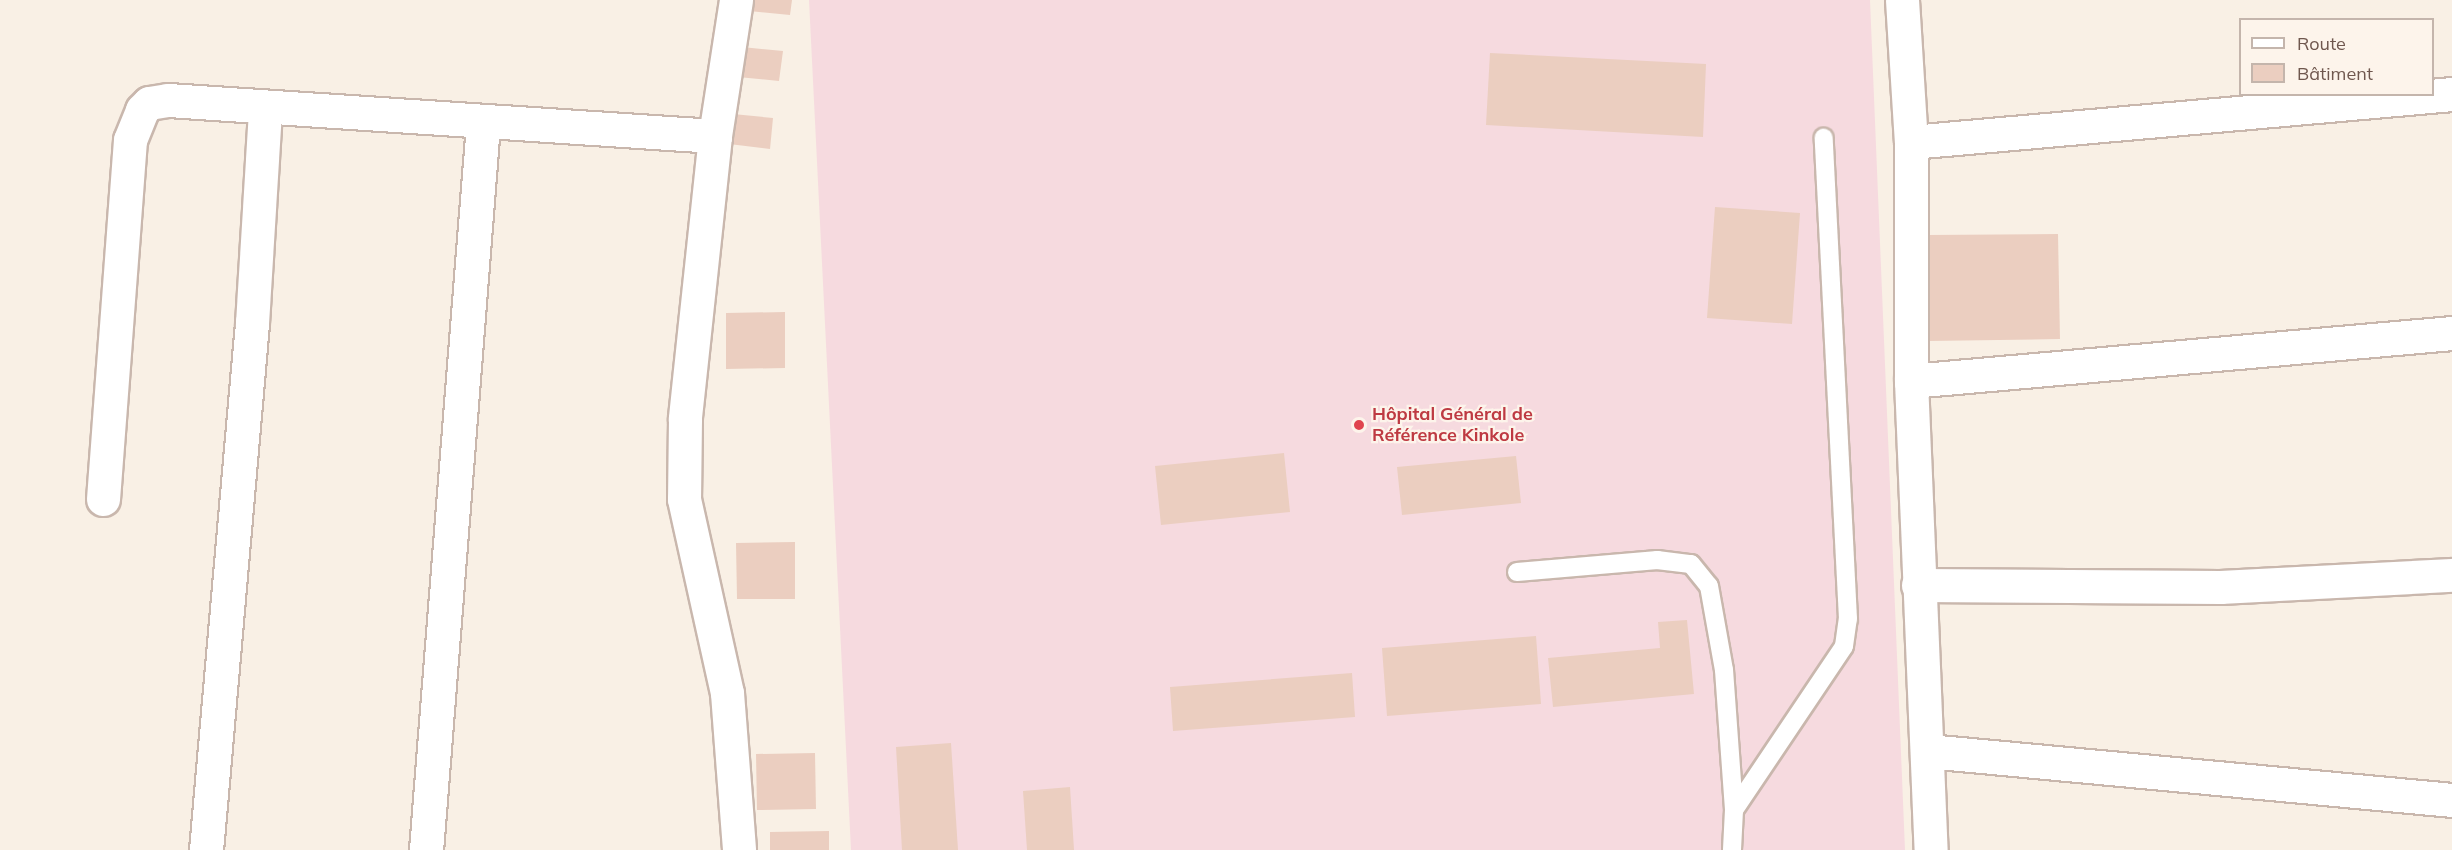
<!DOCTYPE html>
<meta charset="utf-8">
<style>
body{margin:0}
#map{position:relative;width:2452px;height:850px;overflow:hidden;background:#f9f0e5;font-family:Mulish,sans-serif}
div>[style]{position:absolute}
.medical>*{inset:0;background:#f6dadf}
.building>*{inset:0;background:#ebcec0}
.roads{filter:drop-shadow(2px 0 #c9b7ad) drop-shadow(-2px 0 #c9b7ad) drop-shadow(0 2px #c9b7ad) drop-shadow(0 -2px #c9b7ad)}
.service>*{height:18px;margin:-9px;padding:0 9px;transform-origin:9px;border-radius:9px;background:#fff}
.minor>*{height:33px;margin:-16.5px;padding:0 16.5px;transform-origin:16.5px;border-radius:16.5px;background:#fff}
.dots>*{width:16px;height:16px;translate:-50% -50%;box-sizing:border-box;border:3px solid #fdf4eb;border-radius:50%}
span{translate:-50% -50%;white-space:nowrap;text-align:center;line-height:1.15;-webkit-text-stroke:4.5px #fdf4eb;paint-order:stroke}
.health-label{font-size:18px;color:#be3a42;font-weight:700}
.left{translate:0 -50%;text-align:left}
.legend{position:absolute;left:2239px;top:18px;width:195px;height:78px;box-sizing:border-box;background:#fdf4eb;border:2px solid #c4b5ac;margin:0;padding:8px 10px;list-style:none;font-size:18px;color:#6f574e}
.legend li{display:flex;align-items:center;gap:12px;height:30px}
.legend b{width:30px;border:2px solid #c4b5ac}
</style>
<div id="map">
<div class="medical">
<div style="clip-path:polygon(809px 0,1870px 0,1905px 850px,851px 850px)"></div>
</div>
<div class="building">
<div style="clip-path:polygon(750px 0,792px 0,790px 15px,749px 11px)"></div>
<div style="clip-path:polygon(742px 47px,783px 51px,779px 81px,738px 77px)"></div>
<div style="clip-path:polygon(1490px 53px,1706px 64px,1703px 137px,1486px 125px)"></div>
<div style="clip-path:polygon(733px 114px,773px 118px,770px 149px,729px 144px)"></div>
<div style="clip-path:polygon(1715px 207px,1800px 213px,1792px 324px,1707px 318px)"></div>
<div style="clip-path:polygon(2058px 234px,2060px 339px,1928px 341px,1927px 235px)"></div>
<div style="clip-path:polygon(785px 312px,785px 368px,726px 369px,726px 313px)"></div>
<div style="clip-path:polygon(1284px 453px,1290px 512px,1161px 525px,1155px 466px)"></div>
<div style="clip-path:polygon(1516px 456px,1521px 503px,1402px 515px,1397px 467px)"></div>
<div style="clip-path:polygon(795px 542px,795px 599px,737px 599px,736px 543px)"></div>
<div style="clip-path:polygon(1687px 620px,1694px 694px,1553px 707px,1548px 658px,1660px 648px,1658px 622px)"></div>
<div style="clip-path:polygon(1536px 636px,1541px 704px,1387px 716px,1382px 648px)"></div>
<div style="clip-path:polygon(1352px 673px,1355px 717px,1173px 731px,1170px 687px)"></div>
<div style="clip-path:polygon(951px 743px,958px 850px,902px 850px,896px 747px)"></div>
<div style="clip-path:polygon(815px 753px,816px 809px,757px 810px,756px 754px)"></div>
<div style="clip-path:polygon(1070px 787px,1074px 850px,1027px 850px,1023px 791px)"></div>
<div style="clip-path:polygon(829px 831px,829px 850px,770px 850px,770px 832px)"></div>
</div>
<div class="roads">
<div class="service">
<div style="left:1517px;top:572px;width:141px;rotate:-4.9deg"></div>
<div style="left:1657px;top:560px;width:34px;rotate:7deg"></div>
<div style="left:1691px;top:564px;width:28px;rotate:51deg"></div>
<div style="left:1709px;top:586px;width:85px;rotate:79.9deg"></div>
<div style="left:1724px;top:670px;width:140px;rotate:85.9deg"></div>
<div style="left:1734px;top:810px;width:40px;rotate:92.9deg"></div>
<div style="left:1734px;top:810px;width:197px;rotate:-56.1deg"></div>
<div style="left:1844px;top:646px;width:27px;rotate:-82deg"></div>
<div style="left:1848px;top:619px;width:482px;rotate:-92.9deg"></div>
</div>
<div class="minor">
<div style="left:736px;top:0;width:138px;rotate:98.8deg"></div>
<div style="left:715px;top:136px;width:285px;rotate:96.1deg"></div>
<div style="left:685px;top:419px;width:80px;rotate:90.7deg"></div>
<div style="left:684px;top:499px;width:199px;rotate:77.5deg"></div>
<div style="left:727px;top:693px;width:157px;rotate:85.6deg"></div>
<div style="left:1902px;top:0;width:142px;rotate:86.4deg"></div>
<div style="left:1911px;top:142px;width:239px;rotate:90deg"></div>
<div style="left:1911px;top:381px;width:469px;rotate:87.6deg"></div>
<div style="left:1911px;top:142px;width:543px;rotate:-5.07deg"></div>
<div style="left:1911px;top:381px;width:543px;rotate:-5.07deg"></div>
<div style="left:103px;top:499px;width:360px;rotate:-85.7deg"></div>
<div style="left:130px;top:140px;width:32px;rotate:-68deg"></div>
<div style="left:142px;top:110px;width:10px;rotate:-45deg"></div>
<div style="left:149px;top:103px;width:19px;rotate:-9deg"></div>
<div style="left:168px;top:100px;width:548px;rotate:3.77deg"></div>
<div style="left:1918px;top:585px;width:302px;rotate:0.4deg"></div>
<div style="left:2220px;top:587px;width:232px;rotate:-3deg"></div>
<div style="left:1928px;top:751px;width:526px;rotate:5.34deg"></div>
<div style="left:206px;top:850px;width:529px;rotate:-85.01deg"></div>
<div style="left:252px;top:323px;width:215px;rotate:-86.5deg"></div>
<div style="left:426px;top:850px;width:728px;rotate:-85.51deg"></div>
</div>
</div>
<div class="dots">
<div style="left:1359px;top:425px;background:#e0444e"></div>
</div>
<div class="health-label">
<span class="left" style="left:1372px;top:425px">Hôpital Général de<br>Référence Kinkole</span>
</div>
<ul class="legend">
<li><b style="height:8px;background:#fff"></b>Route</li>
<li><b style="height:16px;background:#ebcec0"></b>Bâtiment</li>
</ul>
</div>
